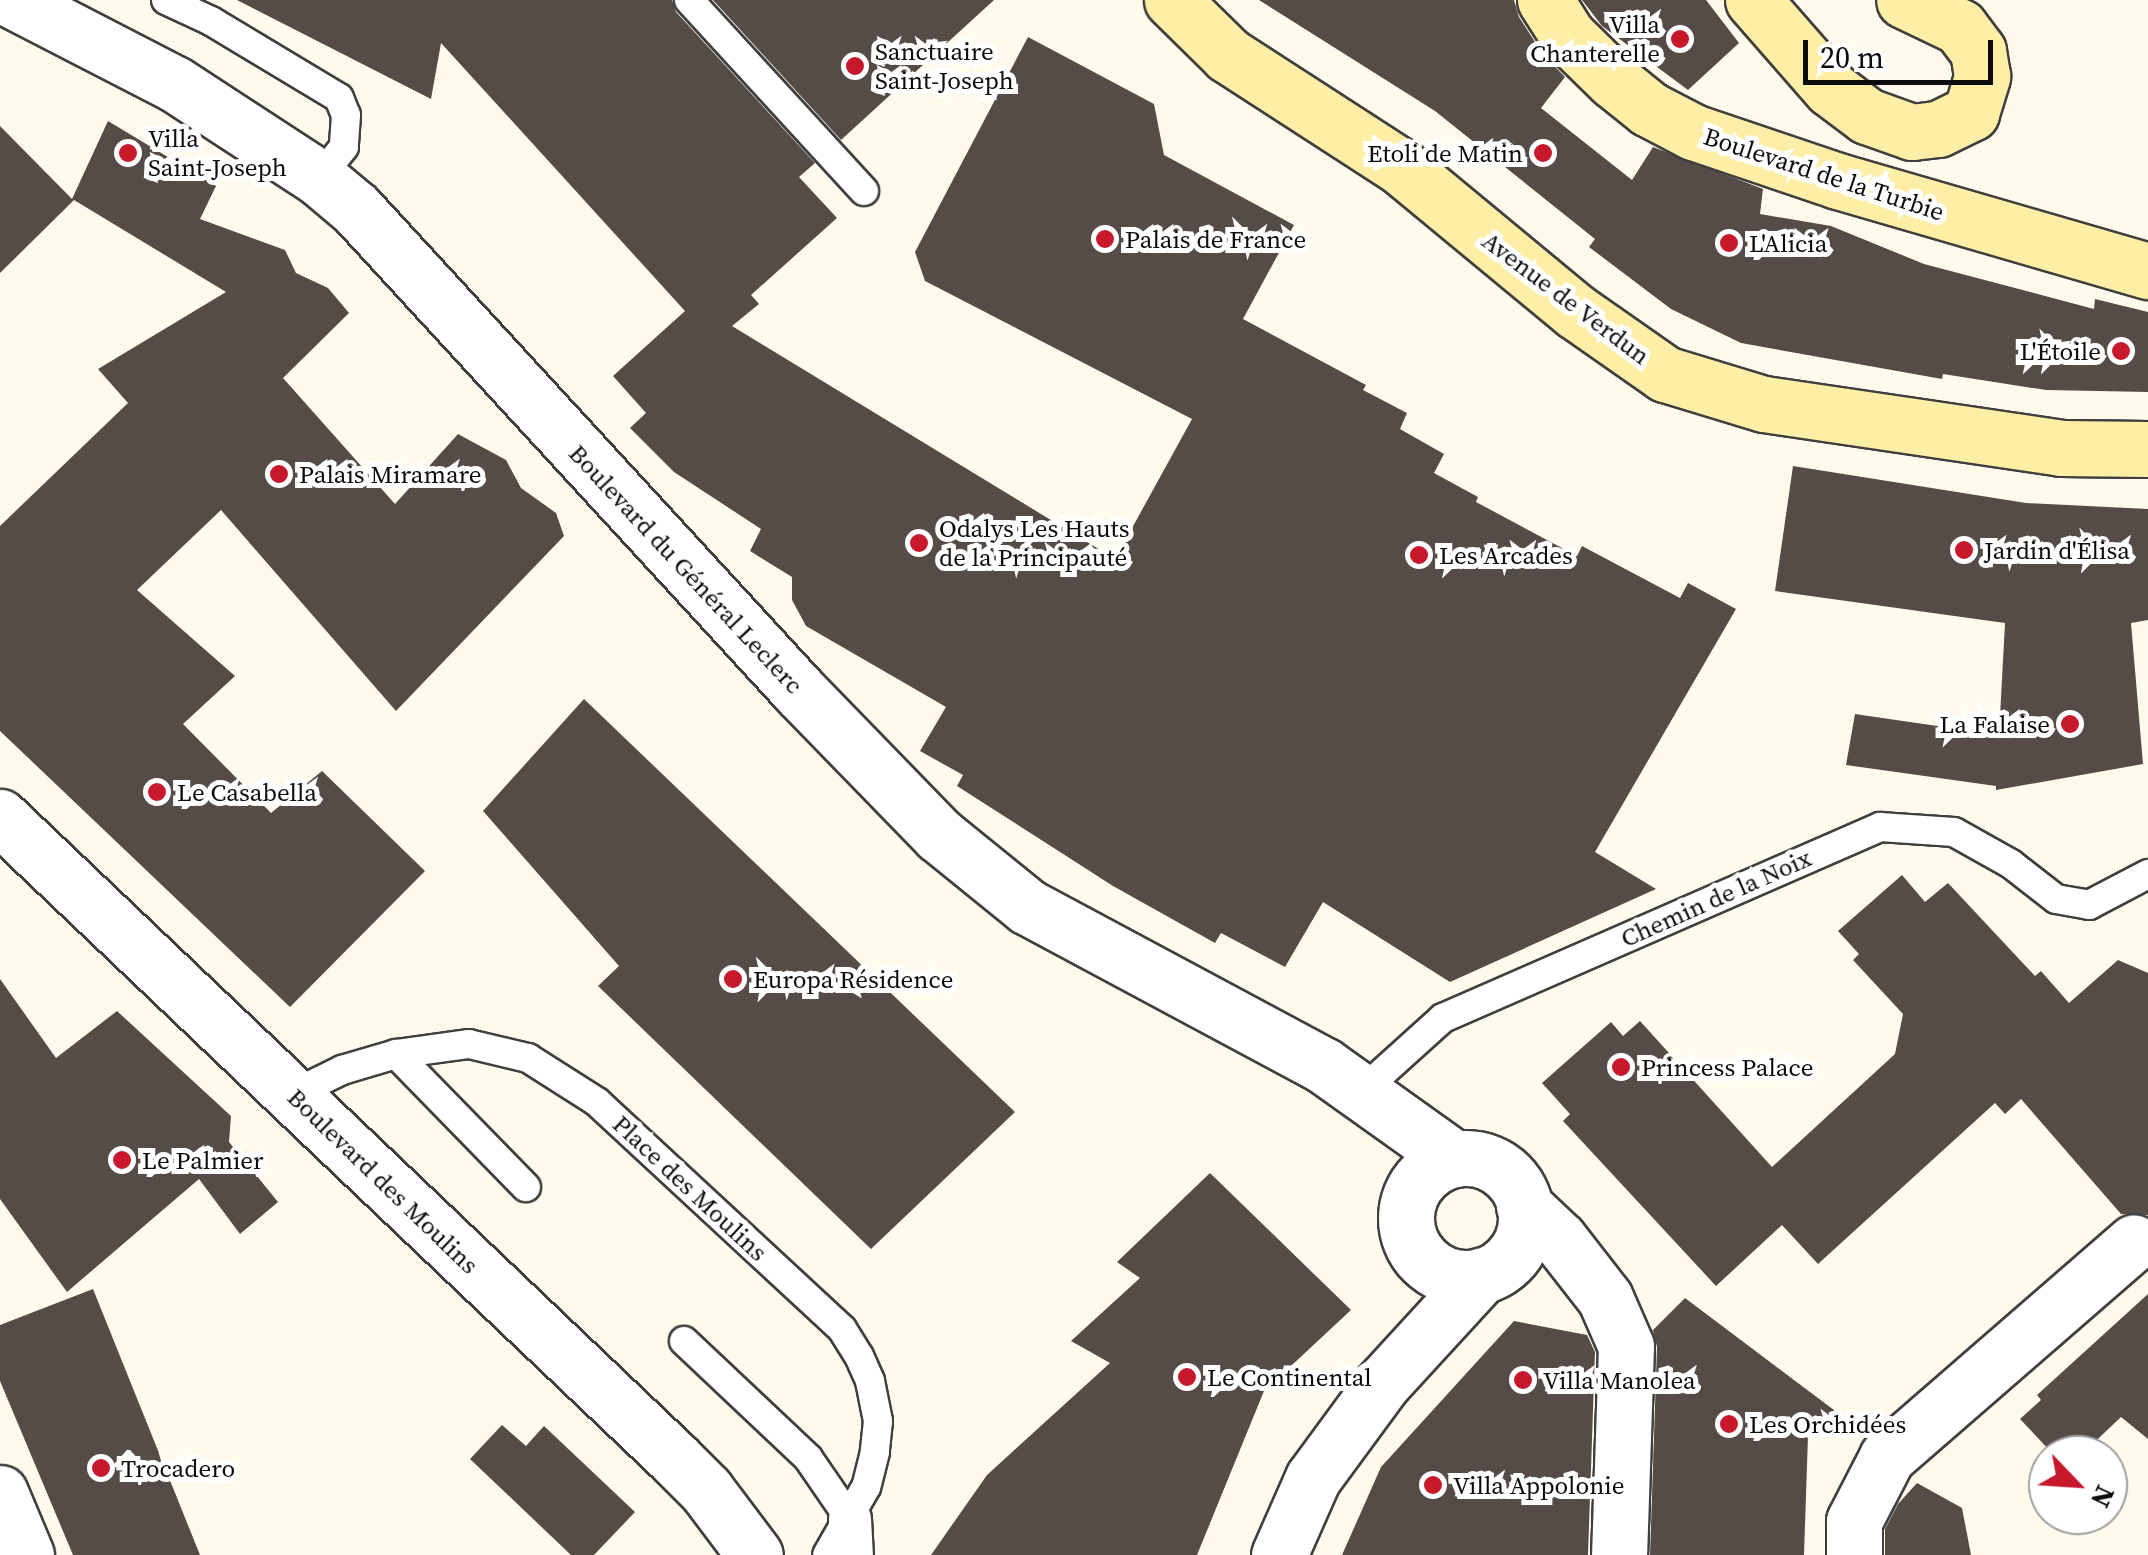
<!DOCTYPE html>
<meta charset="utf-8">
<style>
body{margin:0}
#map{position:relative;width:2148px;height:1555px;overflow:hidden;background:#fffaeb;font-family:"Source Serif 4",serif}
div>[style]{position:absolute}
.building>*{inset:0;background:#564c47}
.roads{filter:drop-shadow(2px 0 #3f3f3f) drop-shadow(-2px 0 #3f3f3f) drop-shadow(0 2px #3f3f3f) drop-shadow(0 -2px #3f3f3f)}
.service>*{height:28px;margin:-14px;padding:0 14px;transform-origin:14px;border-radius:14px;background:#fff}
.pedestrian>*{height:42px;margin:-21px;padding:0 21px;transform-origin:21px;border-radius:21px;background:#fff}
.minor>*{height:55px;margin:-27.5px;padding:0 27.5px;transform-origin:27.5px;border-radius:27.5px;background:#fff}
.minor>.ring{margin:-27.5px;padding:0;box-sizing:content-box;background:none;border:55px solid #fff;border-radius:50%}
.tertiary>*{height:55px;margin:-27.5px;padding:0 27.5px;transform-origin:27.5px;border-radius:27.5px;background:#fff}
.secondary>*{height:55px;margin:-27.5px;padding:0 27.5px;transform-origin:27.5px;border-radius:27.5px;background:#ffefa6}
.dots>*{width:28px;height:28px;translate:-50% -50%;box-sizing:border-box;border:5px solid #fff;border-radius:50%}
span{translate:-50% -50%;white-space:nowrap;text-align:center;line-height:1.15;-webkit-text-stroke:10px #fff;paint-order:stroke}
.poi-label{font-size:25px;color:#0c0c0c}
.right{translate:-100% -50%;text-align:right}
.left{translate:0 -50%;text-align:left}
.street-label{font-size:25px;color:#0c0c0c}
.north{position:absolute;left:2028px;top:1435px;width:100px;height:100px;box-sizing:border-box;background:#fff;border:2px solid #9e9e9e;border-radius:50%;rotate:115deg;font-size:28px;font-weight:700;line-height:40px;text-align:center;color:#0c0c0c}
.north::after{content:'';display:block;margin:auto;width:35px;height:45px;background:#c8182c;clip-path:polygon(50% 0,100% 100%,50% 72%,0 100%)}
.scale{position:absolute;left:1803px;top:40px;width:190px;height:45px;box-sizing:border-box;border:5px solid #0c0c0c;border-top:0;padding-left:12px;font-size:30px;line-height:35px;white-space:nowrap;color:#0c0c0c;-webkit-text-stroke:8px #fff;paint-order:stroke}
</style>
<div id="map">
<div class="building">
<div style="clip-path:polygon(237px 0,672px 0,676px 12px,815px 163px,799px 177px,837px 218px,751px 295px,759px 304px,732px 326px,1115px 559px,1192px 419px,925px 281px,915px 252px,1028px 37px,1154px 104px,1164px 155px,1294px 225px,1243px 319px,1366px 385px,1363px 390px,1407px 413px,1400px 429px,1444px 454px,1434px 473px,1478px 497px,1476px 502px,1577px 556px,1582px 546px,1680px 598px,1688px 583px,1736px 609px,1595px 852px,1656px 889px,1450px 982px,1323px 902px,1285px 967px,1221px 933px,1215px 943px,1113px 886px,957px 786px,963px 775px,920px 751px,946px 707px,806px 626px,792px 600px,792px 577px,750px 551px,761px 529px,674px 472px,630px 428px,646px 413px,613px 376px,685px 311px,441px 43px,431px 99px)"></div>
<div style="clip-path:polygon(713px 0,994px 0,841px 140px)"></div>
<div style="clip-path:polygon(1259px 0,1514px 0,1519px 17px,1542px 53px,1565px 77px,1541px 108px,1632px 180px,1653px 147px,1763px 189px,1760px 214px,1831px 226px,1924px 264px,2094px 309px,2095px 299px,2148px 312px,2148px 392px,2046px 390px,1943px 374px,1942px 379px,1741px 343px,1671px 309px,1589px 247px,1595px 239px,1435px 111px)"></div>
<div style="clip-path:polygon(1582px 0,1706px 0,1739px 43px,1688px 90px,1602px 26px)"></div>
<div style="clip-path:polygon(108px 121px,216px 186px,200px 219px,285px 250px,296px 273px,328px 288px,349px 313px,283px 378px,395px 504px,458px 434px,506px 460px,521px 488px,556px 513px,564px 536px,396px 711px,221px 510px,137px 590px,235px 676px,183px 724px,271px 813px,322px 771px,425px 871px,290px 1007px,0 731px,0 526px,128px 403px,98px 369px,226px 292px,74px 200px,0 273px,0 126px,72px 199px)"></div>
<div style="clip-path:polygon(1793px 466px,2026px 503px,2148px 509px,2148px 620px,2131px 623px,2143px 764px,1996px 790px,1996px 786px,1846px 765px,1855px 714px,1999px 735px,2005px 623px,1775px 591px)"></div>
<div style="clip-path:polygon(584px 699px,1015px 1112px,871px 1249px,598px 986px,619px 966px,483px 811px)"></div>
<div style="clip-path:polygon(1902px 875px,1925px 902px,1948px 883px,2035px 976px,2041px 971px,2069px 1003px,2118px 960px,2148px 973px,2148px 1215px,2121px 1214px,2021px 1099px,2005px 1114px,1995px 1103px,1818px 1264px,1782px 1225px,1716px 1286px,1563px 1121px,1570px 1114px,1542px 1083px,1611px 1022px,1623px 1036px,1640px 1021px,1772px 1167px,1895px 1054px,1903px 1014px,1853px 960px,1859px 954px,1838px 931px)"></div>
<div style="clip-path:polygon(0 979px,56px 1058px,117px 1011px,231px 1116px,229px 1142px,278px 1202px,240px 1234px,199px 1179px,67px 1292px,0 1199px)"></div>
<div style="clip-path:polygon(1210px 1173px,1351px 1310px,1264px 1391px,1197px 1555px,931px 1555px,987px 1475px,1110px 1363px,1071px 1341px,1140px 1278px,1117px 1262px)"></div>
<div style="clip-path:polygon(93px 1289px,200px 1555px,73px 1555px,0 1381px,0 1325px)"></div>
<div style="clip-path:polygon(2148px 1294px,2148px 1439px,2121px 1417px,2081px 1455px,2054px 1455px,2020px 1419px,2041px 1400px,2037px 1395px)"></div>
<div style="clip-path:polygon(1685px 1298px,1838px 1413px,1808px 1436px,1804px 1555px,1650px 1555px,1657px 1347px,1653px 1330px)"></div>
<div style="clip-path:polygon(1514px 1321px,1587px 1335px,1595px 1352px,1588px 1555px,1342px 1555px,1381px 1467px)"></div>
<div style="clip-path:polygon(502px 1425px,526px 1446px,544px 1426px,635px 1512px,594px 1555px,571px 1555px,470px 1459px)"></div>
<div style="clip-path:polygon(1917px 1483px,1962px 1508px,1971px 1555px,1885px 1555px,1885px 1529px,1898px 1504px)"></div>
</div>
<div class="roads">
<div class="service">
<div style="left:166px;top:0;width:50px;rotate:25deg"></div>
<div style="left:211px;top:21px;width:149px;rotate:31deg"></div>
<div style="left:339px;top:98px;width:18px;rotate:68deg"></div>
<div style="left:346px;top:115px;width:32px;rotate:94deg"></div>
<div style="left:344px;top:147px;width:40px;rotate:129deg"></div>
<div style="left:689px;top:0;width:259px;rotate:47.5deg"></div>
<div style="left:396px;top:1054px;width:186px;rotate:45.7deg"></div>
<div style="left:1361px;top:1092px;width:110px;rotate:-42.1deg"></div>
<div style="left:1443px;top:1018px;width:477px;rotate:-23.6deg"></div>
<div style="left:1880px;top:827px;width:74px;rotate:3.9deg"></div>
<div style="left:1954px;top:832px;width:65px;rotate:29.3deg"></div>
<div style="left:2011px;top:864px;width:57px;rotate:37.9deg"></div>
<div style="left:2056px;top:899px;width:34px;rotate:10deg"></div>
<div style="left:2089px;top:905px;width:67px;rotate:-27.7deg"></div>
<div style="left:293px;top:1094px;width:55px;rotate:-26.1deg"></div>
<div style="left:342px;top:1070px;width:56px;rotate:-16.5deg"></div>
<div style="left:396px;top:1054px;width:74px;rotate:-7.8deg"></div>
<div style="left:469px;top:1044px;width:61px;rotate:13.3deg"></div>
<div style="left:528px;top:1058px;width:82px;rotate:32.5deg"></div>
<div style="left:597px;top:1102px;width:334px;rotate:42.8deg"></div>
<div style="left:842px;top:1329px;width:32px;rotate:58deg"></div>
<div style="left:859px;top:1356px;width:27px;rotate:66deg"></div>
<div style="left:870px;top:1381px;width:41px;rotate:78.7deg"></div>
<div style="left:878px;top:1421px;width:31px;rotate:96deg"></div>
<div style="left:875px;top:1452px;width:36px;rotate:104deg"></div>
<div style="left:866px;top:1487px;width:78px;rotate:119.8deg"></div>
<div style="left:684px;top:1341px;width:170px;rotate:43.3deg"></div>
<div style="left:808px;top:1458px;width:74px;rotate:55.5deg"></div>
</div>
<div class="pedestrian">
<div style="left:850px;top:1519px;width:36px;rotate:87deg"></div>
</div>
<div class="minor">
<div style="left:12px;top:0;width:183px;rotate:27.3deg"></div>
<div style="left:175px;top:84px;width:172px;rotate:33.1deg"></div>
<div style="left:319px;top:178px;width:48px;rotate:40deg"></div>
<div style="left:356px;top:209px;width:655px;rotate:47.41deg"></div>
<div style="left:799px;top:691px;width:201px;rotate:45.8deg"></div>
<div style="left:939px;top:835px;width:114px;rotate:39deg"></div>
<div style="left:1028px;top:907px;width:335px;rotate:28.2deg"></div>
<div style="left:1323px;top:1065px;width:162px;rotate:35.5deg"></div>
<div class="ring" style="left:1406px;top:1158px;width:65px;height:65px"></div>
<div style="left:1524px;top:1206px;width:48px;rotate:43.3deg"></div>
<div style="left:1559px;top:1239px;width:75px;rotate:52.1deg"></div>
<div style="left:1605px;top:1298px;width:52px;rotate:66.4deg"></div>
<div style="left:1626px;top:1346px;width:209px;rotate:91.9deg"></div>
<div style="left:0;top:1493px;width:67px;rotate:67.2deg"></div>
<div style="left:1279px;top:1555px;width:84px;rotate:-66.2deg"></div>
<div style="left:1313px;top:1478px;width:117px;rotate:-53.7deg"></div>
<div style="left:1382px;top:1384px;width:147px;rotate:-47.5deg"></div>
<div style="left:1854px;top:1555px;width:34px;rotate:-90deg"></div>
<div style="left:1854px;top:1521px;width:72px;rotate:-62.7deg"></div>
<div style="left:1887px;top:1457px;width:327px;rotate:-41deg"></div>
</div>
<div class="tertiary">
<div style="left:0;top:817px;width:930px;rotate:43.56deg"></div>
<div style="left:674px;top:1458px;width:45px;rotate:45deg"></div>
<div style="left:706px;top:1490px;width:81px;rotate:53deg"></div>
</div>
<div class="secondary">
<div style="left:1172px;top:0;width:78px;rotate:44.5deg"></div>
<div style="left:1228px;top:55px;width:206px;rotate:32.9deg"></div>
<div style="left:1401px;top:167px;width:226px;rotate:39.6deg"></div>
<div style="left:1575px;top:311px;width:110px;rotate:35deg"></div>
<div style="left:1665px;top:374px;width:103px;rotate:16.9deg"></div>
<div style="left:1764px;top:404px;width:300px;rotate:8.4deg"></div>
<div style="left:2061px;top:448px;width:87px;rotate:0.7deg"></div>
<div style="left:1545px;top:0;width:43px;rotate:57.4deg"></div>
<div style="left:1568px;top:36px;width:63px;rotate:44.4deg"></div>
<div style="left:1613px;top:80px;width:46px;rotate:38.9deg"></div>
<div style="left:1649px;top:109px;width:50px;rotate:27.6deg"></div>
<div style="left:1693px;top:132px;width:153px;rotate:18.7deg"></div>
<div style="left:1838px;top:181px;width:323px;rotate:16.2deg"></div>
<div style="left:1753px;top:0;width:118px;rotate:48.8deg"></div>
<div style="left:1831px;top:89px;width:45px;rotate:36.9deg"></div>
<div style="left:1867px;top:116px;width:48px;rotate:19.6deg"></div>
<div style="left:1912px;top:132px;width:26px;rotate:-7deg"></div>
<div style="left:1938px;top:129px;width:37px;rotate:-26deg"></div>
<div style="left:1971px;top:113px;width:39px;rotate:-73deg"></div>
<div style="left:1982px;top:76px;width:25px;rotate:-99deg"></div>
<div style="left:1978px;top:51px;width:30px;rotate:-127deg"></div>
<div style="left:1960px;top:27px;width:62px;rotate:-154.3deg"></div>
</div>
</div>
<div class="dots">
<div style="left:1680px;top:39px;background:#c8182c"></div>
<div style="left:855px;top:66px;background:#c8182c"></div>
<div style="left:128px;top:153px;background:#c8182c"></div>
<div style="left:1543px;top:153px;background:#c8182c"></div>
<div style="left:1105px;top:239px;background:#c8182c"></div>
<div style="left:1729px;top:243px;background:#c8182c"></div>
<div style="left:2121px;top:351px;background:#c8182c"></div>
<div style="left:279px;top:474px;background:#c8182c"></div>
<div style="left:919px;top:543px;background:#c8182c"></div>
<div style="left:1964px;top:550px;background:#c8182c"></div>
<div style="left:1419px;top:555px;background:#c8182c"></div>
<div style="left:2070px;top:724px;background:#c8182c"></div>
<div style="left:157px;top:792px;background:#c8182c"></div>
<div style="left:733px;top:979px;background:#c8182c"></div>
<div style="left:1621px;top:1067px;background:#c8182c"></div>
<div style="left:122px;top:1160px;background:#c8182c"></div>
<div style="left:1187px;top:1377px;background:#c8182c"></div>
<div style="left:1523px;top:1380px;background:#c8182c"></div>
<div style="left:1729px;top:1424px;background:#c8182c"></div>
<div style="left:101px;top:1468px;background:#c8182c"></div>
<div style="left:1433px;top:1485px;background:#c8182c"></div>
</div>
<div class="poi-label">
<span class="right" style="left:1660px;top:39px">Villa<br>Chanterelle</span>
<span class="left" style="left:875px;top:66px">Sanctuaire<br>Saint-Joseph</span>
<span class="left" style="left:148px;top:153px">Villa<br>Saint-Joseph</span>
<span class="right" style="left:1523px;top:153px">Etoli de Matin</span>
<span class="left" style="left:1125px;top:239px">Palais de France</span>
<span class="left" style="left:1749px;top:243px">L'Alicia</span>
<span class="right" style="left:2101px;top:351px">L'Étoile</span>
<span class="left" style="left:299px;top:474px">Palais Miramare</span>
<span class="left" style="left:939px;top:543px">Odalys Les Hauts<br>de la Principauté</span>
<span class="left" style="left:1984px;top:550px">Jardin d'Élisa</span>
<span class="left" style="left:1439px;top:555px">Les Arcades</span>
<span class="right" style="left:2050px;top:724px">La Falaise</span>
<span class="left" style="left:177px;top:792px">Le Casabella</span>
<span class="left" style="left:753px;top:979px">Europa Résidence</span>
<span class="left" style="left:1641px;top:1067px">Princess Palace</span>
<span class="left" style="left:142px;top:1160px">Le Palmier</span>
<span class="left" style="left:1207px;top:1377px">Le Continental</span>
<span class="left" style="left:1543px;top:1380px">Villa Manolea</span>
<span class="left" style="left:1749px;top:1424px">Les Orchidées</span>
<span class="left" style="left:121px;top:1468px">Trocadero</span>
<span class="left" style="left:1453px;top:1485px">Villa Appolonie</span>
</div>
<div class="street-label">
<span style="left:1824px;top:174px;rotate:18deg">Boulevard de la Turbie</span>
<span style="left:1566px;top:298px;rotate:37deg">Avenue de Verdun</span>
<span style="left:686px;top:569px;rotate:47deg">Boulevard du Général Leclerc</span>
<span style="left:1716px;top:898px;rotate:-24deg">Chemin de la Noix</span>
<span style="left:383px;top:1181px;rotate:44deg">Boulevard des Moulins</span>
<span style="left:690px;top:1188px;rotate:43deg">Place des Moulins</span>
</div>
<div class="north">N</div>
<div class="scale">20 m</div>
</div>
